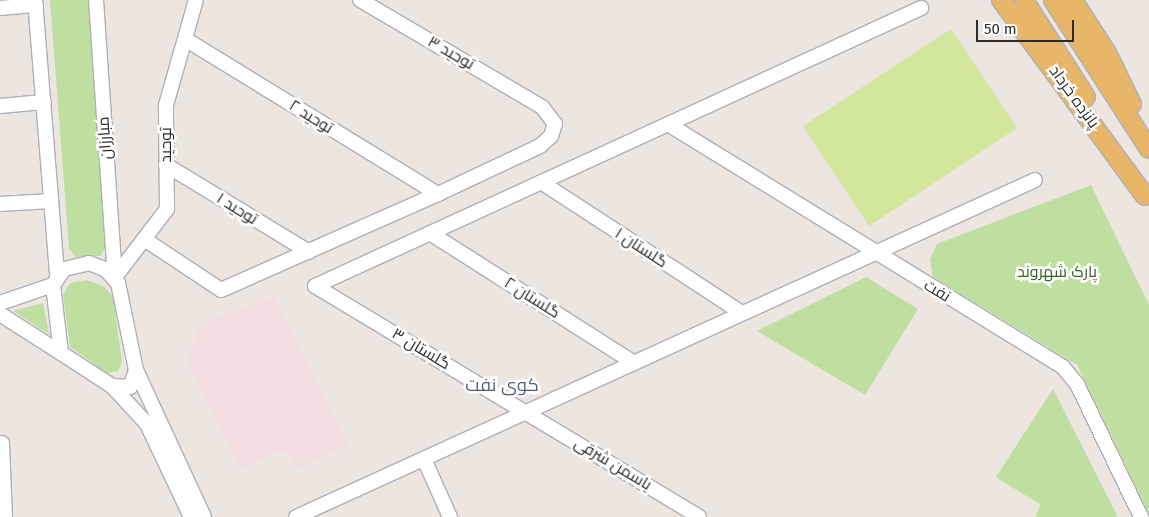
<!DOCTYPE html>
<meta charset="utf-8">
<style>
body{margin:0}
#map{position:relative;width:1149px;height:517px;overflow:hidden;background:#ede5df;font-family:"Fira Sans",Cairo,sans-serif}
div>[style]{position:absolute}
.medical>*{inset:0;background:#f2dee2}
.green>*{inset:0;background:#bfdfa0}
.pitch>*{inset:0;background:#d2e69c}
.roads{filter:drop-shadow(1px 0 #acb0b7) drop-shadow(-1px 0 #acb0b7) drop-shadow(0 1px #acb0b7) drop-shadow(0 -1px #acb0b7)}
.minor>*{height:14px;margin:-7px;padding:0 7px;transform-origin:7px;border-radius:7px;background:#fff}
.major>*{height:18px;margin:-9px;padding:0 9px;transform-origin:9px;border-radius:9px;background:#e8b669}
span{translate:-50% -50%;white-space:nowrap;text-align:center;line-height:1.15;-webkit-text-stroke:5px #fff;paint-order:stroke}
.street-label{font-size:16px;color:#2c2c2c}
.park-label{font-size:16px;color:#396520}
.neighbourhood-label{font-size:18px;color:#4f5d7a}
.scale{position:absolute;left:976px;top:20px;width:98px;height:22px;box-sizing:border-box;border:2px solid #2c2c2c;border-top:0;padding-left:6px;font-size:15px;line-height:18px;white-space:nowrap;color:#2c2c2c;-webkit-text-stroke:4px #fff;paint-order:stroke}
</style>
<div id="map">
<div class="medical">
<div style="clip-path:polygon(274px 297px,350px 445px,296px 470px,285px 449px,239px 469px,189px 365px,190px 348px,199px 330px,211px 320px)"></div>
</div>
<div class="green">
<div style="clip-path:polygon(50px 0,89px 0,107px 246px,100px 256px,75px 257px,69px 248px)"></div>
<div style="clip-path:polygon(1091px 185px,1149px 305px,1149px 514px,1077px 365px,933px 277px,930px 260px,937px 244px)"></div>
<div style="clip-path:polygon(866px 277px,918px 309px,865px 395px,757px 331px)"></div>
<div style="clip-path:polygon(87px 280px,103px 286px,113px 296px,122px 362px,118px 371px,107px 373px,70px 347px,63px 295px,70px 283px)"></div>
<div style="clip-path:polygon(43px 303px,49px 334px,13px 311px)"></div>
<div style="clip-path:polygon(1053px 389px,1118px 517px,1035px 517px,1041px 505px,996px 477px)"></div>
</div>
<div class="pitch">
<div style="clip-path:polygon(951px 29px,1017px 128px,869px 226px,803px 126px)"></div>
</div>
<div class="roads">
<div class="minor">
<div style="left:35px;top:0;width:277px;rotate:85.4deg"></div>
<div style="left:96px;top:0;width:278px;rotate:86.1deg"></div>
<div style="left:0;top:8px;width:36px;rotate:-5deg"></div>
<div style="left:185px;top:39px;width:297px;rotate:31.5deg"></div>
<div style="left:0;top:106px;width:44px;rotate:-5.2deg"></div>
<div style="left:668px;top:124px;width:464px;rotate:31.6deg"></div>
<div style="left:1063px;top:367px;width:22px;rotate:51deg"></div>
<div style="left:1077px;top:384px;width:148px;rotate:64.3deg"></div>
<div style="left:166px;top:165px;width:167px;rotate:31.3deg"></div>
<div style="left:541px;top:182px;width:240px;rotate:33.1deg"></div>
<div style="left:0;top:204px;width:51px;rotate:-3.4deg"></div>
<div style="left:430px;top:233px;width:242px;rotate:32.5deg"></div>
<div style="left:144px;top:239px;width:92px;rotate:33.5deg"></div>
<div style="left:221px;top:290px;width:237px;rotate:-23.9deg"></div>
<div style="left:438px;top:194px;width:113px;rotate:-25.2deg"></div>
<div style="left:540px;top:146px;width:15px;rotate:-42deg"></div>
<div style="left:551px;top:136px;width:13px;rotate:-72deg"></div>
<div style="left:555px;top:124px;width:21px;rotate:-127deg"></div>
<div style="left:542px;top:107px;width:211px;rotate:-149.5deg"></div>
<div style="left:89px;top:263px;width:17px;rotate:21deg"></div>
<div style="left:105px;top:269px;width:19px;rotate:47deg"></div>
<div style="left:118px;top:283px;width:89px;rotate:78.3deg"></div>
<div style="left:136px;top:370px;width:18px;rotate:109deg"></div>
<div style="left:130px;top:387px;width:18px;rotate:-177deg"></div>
<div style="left:112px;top:386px;width:61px;rotate:-147.1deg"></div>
<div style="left:61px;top:353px;width:68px;rotate:-96.7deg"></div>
<div style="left:53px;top:285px;width:19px;rotate:-55deg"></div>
<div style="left:64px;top:269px;width:26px;rotate:-13deg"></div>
<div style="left:115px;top:277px;width:86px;rotate:-52.6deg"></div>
<div style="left:167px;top:209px;width:104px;rotate:-90.6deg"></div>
<div style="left:166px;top:105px;width:109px;rotate:-74.1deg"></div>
<div style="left:315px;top:286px;width:667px;rotate:-24.64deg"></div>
<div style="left:315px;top:286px;width:448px;rotate:31deg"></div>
<div style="left:0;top:303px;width:56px;rotate:-18.8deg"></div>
<div style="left:0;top:314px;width:72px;rotate:32.6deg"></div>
<div style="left:136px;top:370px;width:162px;rotate:65.2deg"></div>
<div style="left:112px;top:386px;width:52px;rotate:47.4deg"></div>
<div style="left:147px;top:424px;width:103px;rotate:64.7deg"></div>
<div style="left:2px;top:443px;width:74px;rotate:87.7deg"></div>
<div style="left:424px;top:459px;width:64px;rotate:65.9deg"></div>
<div style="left:296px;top:517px;width:812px;rotate:-24.51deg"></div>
</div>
<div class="major">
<div style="left:1001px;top:0;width:243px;rotate:53.7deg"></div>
<div style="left:1024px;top:0;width:115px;rotate:57.4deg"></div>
<div style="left:1053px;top:0;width:177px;rotate:57.2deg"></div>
<div style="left:1073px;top:0;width:63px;rotate:57.3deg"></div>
<div style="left:1107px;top:53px;width:57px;rotate:63.9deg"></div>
</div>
</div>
<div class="street-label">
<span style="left:451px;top:53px;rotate:30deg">توحید ۳</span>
<span style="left:1074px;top:97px;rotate:54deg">پانزده خرداد</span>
<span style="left:311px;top:117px;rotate:32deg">توحید ۲</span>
<span style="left:105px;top:138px;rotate:-94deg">مبارزان</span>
<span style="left:166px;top:145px;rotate:-90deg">توحید</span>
<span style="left:237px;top:209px;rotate:32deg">توحید ۱</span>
<span style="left:641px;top:248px;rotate:33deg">گلستان ۱</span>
<span style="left:937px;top:291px;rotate:31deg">نفت</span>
<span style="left:532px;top:298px;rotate:32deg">گلستان ۲</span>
<span style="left:421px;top:349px;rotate:31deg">گلستان ۳</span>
<span style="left:613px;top:464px;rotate:31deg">یاسمن شرقی</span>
</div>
<div class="park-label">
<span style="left:1057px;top:272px">پارک شهروند</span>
</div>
<div class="neighbourhood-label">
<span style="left:502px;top:385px">کوی نفت</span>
</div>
<div class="scale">50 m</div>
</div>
